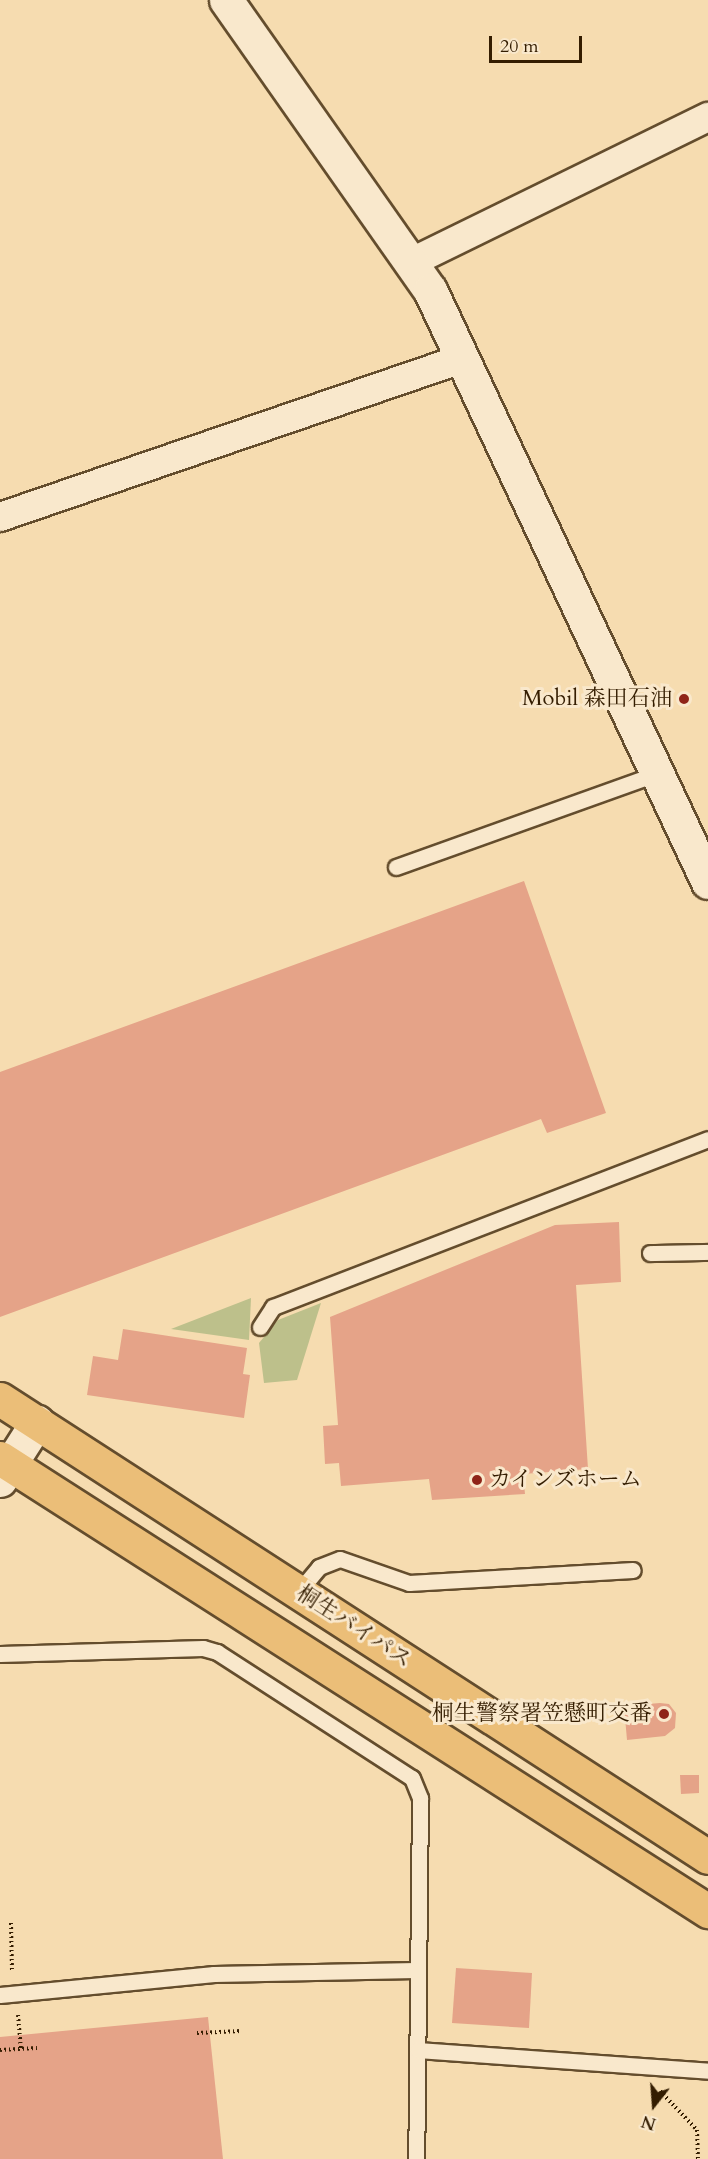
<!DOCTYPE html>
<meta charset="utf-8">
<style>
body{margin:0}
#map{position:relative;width:708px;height:2159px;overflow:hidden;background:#f6dcb0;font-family:Cardo,"Noto Serif JP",serif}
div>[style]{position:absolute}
.green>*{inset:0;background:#bdc08b}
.building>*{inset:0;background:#e5a388}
.path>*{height:4px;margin-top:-2px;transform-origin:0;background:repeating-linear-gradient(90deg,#341d01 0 1.5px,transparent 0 4.5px)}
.roads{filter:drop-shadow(2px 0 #644d2d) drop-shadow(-2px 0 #644d2d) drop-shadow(0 2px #644d2d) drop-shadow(0 -2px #644d2d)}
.service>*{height:15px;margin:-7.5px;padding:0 7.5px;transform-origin:7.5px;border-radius:7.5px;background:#f9e8cc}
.minor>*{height:28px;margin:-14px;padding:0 14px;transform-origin:14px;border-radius:14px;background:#f9e8cc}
.tertiary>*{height:33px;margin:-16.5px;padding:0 16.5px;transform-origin:16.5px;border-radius:16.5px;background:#f9e8cc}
.trunk>*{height:33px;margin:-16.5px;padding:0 16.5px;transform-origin:16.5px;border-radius:16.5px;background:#ebbe78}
.dots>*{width:16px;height:16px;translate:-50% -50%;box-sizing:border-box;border:3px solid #f9e8cc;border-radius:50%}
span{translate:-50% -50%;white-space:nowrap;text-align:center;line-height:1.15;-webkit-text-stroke:6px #f9e8cc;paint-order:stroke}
.poi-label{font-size:22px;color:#341d01}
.right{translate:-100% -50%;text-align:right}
.left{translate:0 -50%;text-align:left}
.street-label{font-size:22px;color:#341d01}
.north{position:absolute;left:624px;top:2075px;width:60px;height:60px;-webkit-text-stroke:4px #f9e8cc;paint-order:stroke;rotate:197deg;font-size:16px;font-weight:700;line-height:24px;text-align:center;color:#341d01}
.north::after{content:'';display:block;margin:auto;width:21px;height:27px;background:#341d01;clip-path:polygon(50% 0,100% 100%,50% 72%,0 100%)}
.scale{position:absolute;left:489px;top:36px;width:93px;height:27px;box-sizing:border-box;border:3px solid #341d01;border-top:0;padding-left:8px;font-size:18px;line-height:21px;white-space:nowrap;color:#341d01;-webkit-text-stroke:4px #f9e8cc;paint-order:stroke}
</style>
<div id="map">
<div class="green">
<div style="clip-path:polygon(251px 1298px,249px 1340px,171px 1329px)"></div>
<div style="clip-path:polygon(321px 1303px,297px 1380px,264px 1383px,259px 1343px,278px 1320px)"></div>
</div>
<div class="building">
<div style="clip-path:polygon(524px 881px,606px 1113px,547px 1133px,541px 1119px,0 1317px,0 1072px)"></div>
<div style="clip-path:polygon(619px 1222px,621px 1282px,576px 1285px,588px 1469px,523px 1474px,525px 1494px,432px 1500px,429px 1479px,341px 1486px,339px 1463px,325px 1464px,323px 1426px,338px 1425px,330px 1317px,555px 1225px)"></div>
<div style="clip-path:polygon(123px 1329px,247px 1348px,243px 1374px,250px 1375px,244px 1418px,87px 1395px,93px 1356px,118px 1360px)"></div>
<div style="clip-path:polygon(660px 1703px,669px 1704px,676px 1713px,675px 1728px,665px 1736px,627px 1740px,624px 1706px)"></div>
<div style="clip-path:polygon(680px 1775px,699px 1775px,699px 1793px,681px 1794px)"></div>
<div style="clip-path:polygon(456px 1968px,532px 1973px,529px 2028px,452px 2023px)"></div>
<div style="clip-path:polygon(208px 2017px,223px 2159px,0 2159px,0 2037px)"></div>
</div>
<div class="path">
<div style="left:11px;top:1923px;width:48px;rotate:88.8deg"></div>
<div style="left:18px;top:2015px;width:34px;rotate:85deg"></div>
<div style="left:197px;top:2033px;width:44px;rotate:-2.6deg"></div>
<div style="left:0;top:2050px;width:37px;rotate:-3deg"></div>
<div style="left:660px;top:2091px;width:54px;rotate:46.5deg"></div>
<div style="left:697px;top:2130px;width:29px;rotate:88deg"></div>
</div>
<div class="roads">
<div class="service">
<div style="left:396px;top:867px;width:278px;rotate:-19.7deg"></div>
<div style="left:650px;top:1253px;width:58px;rotate:-1deg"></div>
<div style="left:260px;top:1327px;width:24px;rotate:-57deg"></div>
<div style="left:273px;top:1307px;width:466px;rotate:-21.1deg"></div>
<div style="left:299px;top:1591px;width:31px;rotate:-50deg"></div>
<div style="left:319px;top:1567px;width:22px;rotate:-21deg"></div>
<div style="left:340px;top:1559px;width:73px;rotate:19.2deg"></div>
<div style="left:409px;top:1583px;width:224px;rotate:-3.3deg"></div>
<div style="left:0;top:1654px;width:203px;rotate:-1.7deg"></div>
<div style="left:203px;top:1648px;width:15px;rotate:16deg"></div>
<div style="left:217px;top:1652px;width:232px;rotate:32.9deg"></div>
<div style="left:412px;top:1778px;width:22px;rotate:68deg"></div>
<div style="left:420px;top:1798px;width:361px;rotate:90.6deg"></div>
<div style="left:0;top:1995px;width:215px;rotate:-5.6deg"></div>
<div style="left:214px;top:1974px;width:202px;rotate:-1.1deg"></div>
<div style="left:418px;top:2050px;width:291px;rotate:4.1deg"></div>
</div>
<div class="minor">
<div style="left:412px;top:262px;width:330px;rotate:-26.1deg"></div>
<div style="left:0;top:517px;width:491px;rotate:-18.9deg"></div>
</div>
<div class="tertiary">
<div style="left:226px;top:0;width:355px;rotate:54.9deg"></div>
<div style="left:430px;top:290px;width:654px;rotate:64.85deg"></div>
<div style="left:0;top:1480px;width:69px;rotate:-57.5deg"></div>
</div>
<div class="trunk">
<div style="left:0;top:1399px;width:843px;rotate:32.9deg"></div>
<div style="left:0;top:1458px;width:841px;rotate:32.61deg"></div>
</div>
</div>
<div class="dots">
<div style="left:684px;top:699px;background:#8f2418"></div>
<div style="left:477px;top:1480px;background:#8f2418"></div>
<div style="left:664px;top:1714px;background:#8f2418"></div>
</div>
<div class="poi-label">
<span class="right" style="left:672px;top:699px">Mobil 森田石油</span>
<span class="left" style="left:489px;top:1480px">カインズホーム</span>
<span class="right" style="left:652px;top:1714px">桐生警察署笠懸町交番</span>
</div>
<div class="street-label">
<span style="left:354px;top:1627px;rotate:33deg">桐生バイパス</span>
</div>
<div class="north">N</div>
<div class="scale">20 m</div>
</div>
